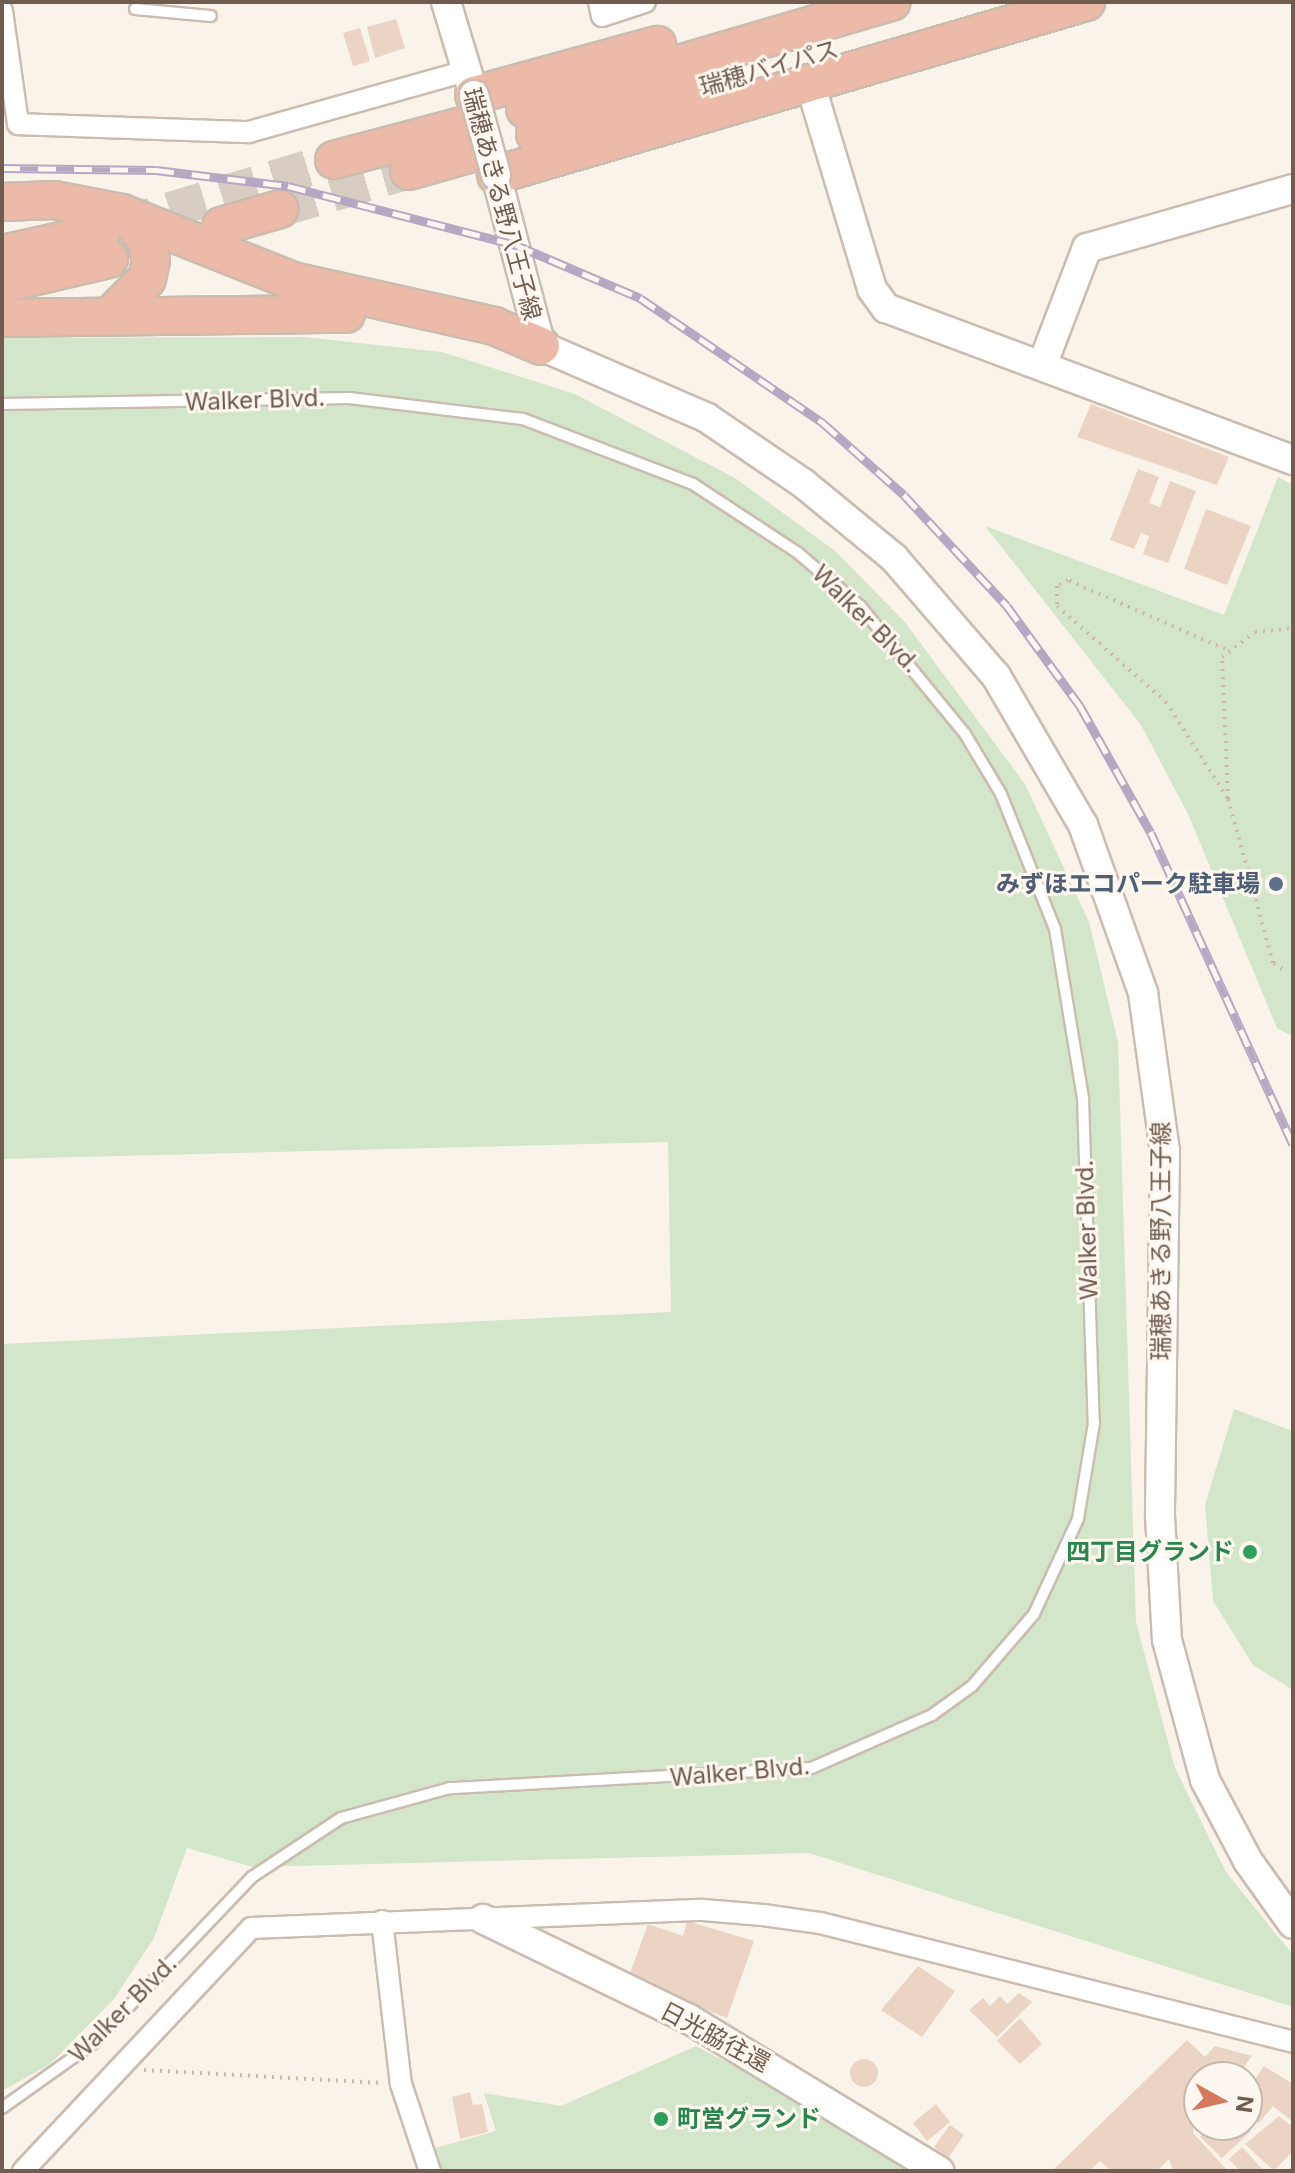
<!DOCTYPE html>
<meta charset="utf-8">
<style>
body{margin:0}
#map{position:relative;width:1295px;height:2173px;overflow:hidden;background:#faf3e9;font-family:Inter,"Noto Sans JP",sans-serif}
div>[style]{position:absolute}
.green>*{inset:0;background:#d4e6c9}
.building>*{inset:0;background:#ecd4c4}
.round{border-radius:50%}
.highway-tunnel>*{height:36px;margin-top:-18px;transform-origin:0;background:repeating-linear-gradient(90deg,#d8cdc3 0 36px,transparent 0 54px)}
.path>*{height:4px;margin-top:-2px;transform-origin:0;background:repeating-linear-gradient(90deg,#d1b7a7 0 2px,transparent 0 8px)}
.roads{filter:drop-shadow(2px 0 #cbbcb0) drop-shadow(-2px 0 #cbbcb0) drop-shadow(0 2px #cbbcb0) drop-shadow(0 -2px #cbbcb0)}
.lane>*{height:10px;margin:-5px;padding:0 5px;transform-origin:5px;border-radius:5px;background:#fff}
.street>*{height:20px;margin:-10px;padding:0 10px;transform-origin:10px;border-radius:10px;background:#fff}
.secondary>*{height:28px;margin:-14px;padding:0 14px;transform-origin:14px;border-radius:14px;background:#fff}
.highway>*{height:36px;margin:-18px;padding:0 18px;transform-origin:18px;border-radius:18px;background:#ecbaa8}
.rail>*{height:9px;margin-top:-4.5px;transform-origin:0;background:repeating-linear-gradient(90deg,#fdf7ef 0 18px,#b6a8c2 0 36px);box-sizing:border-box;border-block:2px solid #b6a8c2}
.bridges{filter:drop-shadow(2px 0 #cdbcae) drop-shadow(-2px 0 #cdbcae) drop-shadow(0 2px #cdbcae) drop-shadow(0 -2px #cdbcae)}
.secondary-bridge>*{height:28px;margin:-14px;padding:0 14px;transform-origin:14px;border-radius:14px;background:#fff}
.dots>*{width:22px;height:22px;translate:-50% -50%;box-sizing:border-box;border:4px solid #fdf7ef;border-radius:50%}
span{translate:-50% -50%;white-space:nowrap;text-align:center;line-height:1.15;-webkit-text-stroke:6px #fdf7ef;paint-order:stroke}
.street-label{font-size:24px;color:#715c50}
.service-label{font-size:24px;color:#4e5e75;font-weight:700}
.right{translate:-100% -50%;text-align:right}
.leisure-label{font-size:24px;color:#27864d;font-weight:700}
.left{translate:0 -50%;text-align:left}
.frame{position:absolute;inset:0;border:4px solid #715c50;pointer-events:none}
.north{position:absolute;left:1183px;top:2061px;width:80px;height:80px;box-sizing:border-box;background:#fdf7ef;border:2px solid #c5b9af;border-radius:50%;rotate:98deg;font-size:22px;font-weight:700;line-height:32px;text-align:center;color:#715c50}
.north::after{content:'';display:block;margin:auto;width:28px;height:36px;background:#d4795e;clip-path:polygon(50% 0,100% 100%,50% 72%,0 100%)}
</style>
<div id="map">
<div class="green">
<div style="clip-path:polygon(304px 337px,442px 352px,575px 394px,735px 478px,834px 550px,904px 621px,1025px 784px,1089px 922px,1118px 1042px,1136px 1622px,1175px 1768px,1226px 1872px,1293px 1955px,1293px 2007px,809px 1853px,253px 1867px,187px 1848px,154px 1938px,114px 1999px,50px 2064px,2px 2091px,2px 1344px,671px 1312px,668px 1142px,2px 1159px,2px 338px)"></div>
<div style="clip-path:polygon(1278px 477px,1293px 485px,1293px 1037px,1277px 1028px,1188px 814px,1141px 725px,985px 526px,1224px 615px)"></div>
<div style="clip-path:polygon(1234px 1409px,1293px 1431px,1293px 1690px,1253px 1665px,1213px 1601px,1205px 1505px)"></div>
<div style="clip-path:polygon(696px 2046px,813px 2107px,907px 2171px,442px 2171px,435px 2148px,496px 2131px,484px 2093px,561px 2106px)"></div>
</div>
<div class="building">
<div style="clip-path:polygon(396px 19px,405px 48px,375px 58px,367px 27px)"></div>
<div style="clip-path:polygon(360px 28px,370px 61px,353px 66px,343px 33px)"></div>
<div style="clip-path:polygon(1091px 404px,1229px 457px,1217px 485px,1077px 437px)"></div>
<div style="clip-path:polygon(1138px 469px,1159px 477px,1149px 503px,1160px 507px,1170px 481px,1196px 491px,1168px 563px,1143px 554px,1149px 536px,1141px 533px,1134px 549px,1110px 540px)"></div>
<div style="clip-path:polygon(1206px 509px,1251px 526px,1227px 585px,1184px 569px)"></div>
<div style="clip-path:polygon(687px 1921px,754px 1941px,727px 2018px,628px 1979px,648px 1924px,683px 1936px)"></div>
<div style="clip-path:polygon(918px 1966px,955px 1991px,922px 2037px,881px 2010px)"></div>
<div style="clip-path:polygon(1019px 1993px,1032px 2002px,997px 2037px,969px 2010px,983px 1998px,990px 2006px,1000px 1996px,1007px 2004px)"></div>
<div style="clip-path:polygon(1020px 2018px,1042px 2044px,1020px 2064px,997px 2041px)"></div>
<div style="clip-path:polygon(1187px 2040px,1205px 2057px,1215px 2046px,1252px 2056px,1236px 2077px,1199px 2077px,1193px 2133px,1228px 2171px,1173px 2171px,1169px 2159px,1157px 2171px,1111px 2171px,1100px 2161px,1090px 2171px,1052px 2171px)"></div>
<div class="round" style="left:850px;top:2059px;width:28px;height:28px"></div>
<div style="clip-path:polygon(1264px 2066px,1293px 2084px,1293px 2122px,1273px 2106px,1259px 2123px,1247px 2114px,1247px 2090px)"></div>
<div style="clip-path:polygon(470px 2092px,473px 2105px,482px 2104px,488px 2132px,460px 2139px,452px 2097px)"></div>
<div style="clip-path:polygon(936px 2104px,950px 2122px,927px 2141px,913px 2123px)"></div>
<div style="clip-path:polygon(1279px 2116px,1293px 2127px,1293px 2151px,1274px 2171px,1245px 2144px)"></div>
<div style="clip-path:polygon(950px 2125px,964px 2135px,948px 2158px,934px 2147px)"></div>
<div style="clip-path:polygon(1211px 2125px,1244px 2125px,1251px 2131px,1222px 2158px,1200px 2137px)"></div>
<div style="clip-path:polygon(1242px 2147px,1264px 2171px,1240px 2171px,1229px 2159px)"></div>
</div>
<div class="highway-tunnel">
<div style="left:462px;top:126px;width:65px;rotate:-15.1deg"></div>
<div style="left:468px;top:154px;width:70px;rotate:-16.6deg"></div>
<div style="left:280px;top:209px;width:134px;rotate:-16.4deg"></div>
<div style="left:118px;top:226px;width:226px;rotate:-17deg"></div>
</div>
<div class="path">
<div style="left:1225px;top:649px;width:171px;rotate:-156.3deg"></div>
<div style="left:1068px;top:580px;width:13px;rotate:151deg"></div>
<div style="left:1057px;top:586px;width:20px;rotate:90deg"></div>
<div style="left:1057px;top:606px;width:145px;rotate:41.4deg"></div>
<div style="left:1166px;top:702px;width:115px;rotate:57.4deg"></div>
<div style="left:1282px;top:969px;width:11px;rotate:-146deg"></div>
<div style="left:1273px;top:963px;width:170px;rotate:-105.3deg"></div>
<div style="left:1228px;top:799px;width:142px;rotate:-92.4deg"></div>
<div style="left:1222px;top:657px;width:41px;rotate:-37.1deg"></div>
<div style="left:1255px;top:632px;width:36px;rotate:-6deg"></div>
<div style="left:144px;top:2070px;width:239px;rotate:3.1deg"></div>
<div style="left:1291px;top:2171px;width:3px;rotate:-45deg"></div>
</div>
<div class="roads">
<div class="lane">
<div style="left:135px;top:9px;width:76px;rotate:5.3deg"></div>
<div style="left:2px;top:404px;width:347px;rotate:-1deg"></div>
<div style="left:349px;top:398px;width:175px;rotate:6.9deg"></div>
<div style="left:523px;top:419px;width:182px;rotate:20.9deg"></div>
<div style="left:693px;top:484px;width:126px;rotate:33.3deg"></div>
<div style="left:798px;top:553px;width:82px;rotate:40.5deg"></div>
<div style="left:860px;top:606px;width:166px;rotate:50.6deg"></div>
<div style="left:965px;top:734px;width:70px;rotate:59deg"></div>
<div style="left:1001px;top:794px;width:145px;rotate:68.2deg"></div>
<div style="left:1055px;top:929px;width:172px;rotate:80.6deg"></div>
<div style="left:1083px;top:1099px;width:324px;rotate:88.1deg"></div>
<div style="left:1094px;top:1423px;width:97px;rotate:99.5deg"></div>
<div style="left:1078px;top:1519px;width:105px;rotate:114.9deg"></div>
<div style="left:1034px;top:1614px;width:95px;rotate:130.7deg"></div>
<div style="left:972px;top:1686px;width:49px;rotate:144.1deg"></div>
<div style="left:932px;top:1715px;width:132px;rotate:156.3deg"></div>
<div style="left:811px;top:1768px;width:362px;rotate:176.8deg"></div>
<div style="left:450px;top:1788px;width:113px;rotate:164.6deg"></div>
<div style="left:341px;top:1818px;width:107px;rotate:146.5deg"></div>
<div style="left:252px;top:1877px;width:228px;rotate:133.6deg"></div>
<div style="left:95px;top:2042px;width:114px;rotate:144.6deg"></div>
</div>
<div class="street">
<div style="left:599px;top:2px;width:14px;rotate:78deg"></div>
<div style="left:602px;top:16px;width:45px;rotate:-18deg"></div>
<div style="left:2px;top:11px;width:114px;rotate:81.9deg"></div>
<div style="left:18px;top:124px;width:231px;rotate:2deg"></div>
<div style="left:249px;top:132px;width:225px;rotate:-15.7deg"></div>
<div style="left:382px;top:1921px;width:164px;rotate:83.4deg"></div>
<div style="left:401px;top:2084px;width:92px;rotate:71.6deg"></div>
<div style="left:23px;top:2171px;width:333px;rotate:-46.8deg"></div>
<div style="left:251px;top:1928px;width:452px;rotate:-2.3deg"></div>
<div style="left:703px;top:1910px;width:60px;rotate:4.8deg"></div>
<div style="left:763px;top:1915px;width:58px;rotate:8deg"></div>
<div style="left:820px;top:1923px;width:488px;rotate:14.1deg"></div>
</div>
<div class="secondary">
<div style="left:446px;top:2px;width:97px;rotate:73.2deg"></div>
<div style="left:809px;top:80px;width:218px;rotate:73.2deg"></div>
<div style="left:872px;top:289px;width:24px;rotate:54deg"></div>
<div style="left:886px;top:308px;width:434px;rotate:20.5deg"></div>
<div style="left:496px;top:175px;width:177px;rotate:75.3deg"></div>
<div style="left:541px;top:346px;width:181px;rotate:23.4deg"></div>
<div style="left:707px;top:418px;width:117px;rotate:34.2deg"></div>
<div style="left:804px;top:484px;width:117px;rotate:39.4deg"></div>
<div style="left:894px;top:558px;width:156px;rotate:49.2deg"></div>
<div style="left:996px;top:676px;width:173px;rotate:59.7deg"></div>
<div style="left:1083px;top:825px;width:178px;rotate:70.3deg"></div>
<div style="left:1143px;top:993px;width:160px;rotate:82.1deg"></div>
<div style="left:1165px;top:1151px;width:365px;rotate:90.8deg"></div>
<div style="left:1160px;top:1516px;width:124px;rotate:86.8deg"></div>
<div style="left:1167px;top:1640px;width:145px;rotate:74.8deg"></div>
<div style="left:1205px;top:1780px;width:92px;rotate:62deg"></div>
<div style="left:1248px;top:1861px;width:77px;rotate:54.5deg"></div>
<div style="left:1043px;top:363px;width:123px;rotate:-69.1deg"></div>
<div style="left:1087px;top:248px;width:214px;rotate:-16deg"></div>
<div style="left:483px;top:1919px;width:229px;rotate:25.9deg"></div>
<div style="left:689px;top:2019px;width:293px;rotate:31.3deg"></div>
</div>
<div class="highway">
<div style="left:474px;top:95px;width:190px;rotate:-15.3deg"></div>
<div style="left:525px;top:109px;width:382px;rotate:-16.3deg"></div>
<div style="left:535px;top:134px;width:184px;rotate:-15.8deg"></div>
<div style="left:334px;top:160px;width:132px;rotate:-14.9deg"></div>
<div style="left:409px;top:171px;width:61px;rotate:-16.1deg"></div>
<div style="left:496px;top:175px;width:615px;rotate:-16.34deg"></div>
<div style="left:2px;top:202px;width:52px;rotate:-2.2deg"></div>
<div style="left:54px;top:200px;width:69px;rotate:10.8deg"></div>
<div style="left:122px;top:213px;width:184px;rotate:21.7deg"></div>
<div style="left:293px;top:281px;width:206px;rotate:12.6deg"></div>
<div style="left:494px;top:326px;width:51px;rotate:23.1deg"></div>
<div style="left:221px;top:226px;width:61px;rotate:-16.1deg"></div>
<div style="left:2px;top:254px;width:102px;rotate:-12.4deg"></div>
<div style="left:2px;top:284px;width:110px;rotate:-13.2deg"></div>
<div style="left:112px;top:314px;width:49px;rotate:-45deg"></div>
<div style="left:147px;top:279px;width:19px;rotate:-78deg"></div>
<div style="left:151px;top:260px;width:26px;rotate:-106deg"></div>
<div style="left:144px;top:235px;width:31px;rotate:-135deg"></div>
<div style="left:2px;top:318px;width:344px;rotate:-0.7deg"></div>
</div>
</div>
<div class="rail">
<div style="left:2px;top:168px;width:154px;rotate:0.7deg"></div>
<div style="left:156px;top:170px;width:133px;rotate:6.9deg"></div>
<div style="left:288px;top:186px;width:236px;rotate:14.5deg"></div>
<div style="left:516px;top:245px;width:135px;rotate:23.1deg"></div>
<div style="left:640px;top:298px;width:222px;rotate:34.3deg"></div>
<div style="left:823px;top:423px;width:108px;rotate:41.6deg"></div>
<div style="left:904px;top:495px;width:151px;rotate:47.1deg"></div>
<div style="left:1007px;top:606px;width:124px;rotate:53.9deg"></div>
<div style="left:1080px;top:706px;width:145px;rotate:60.8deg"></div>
<div style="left:1151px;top:833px;width:342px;rotate:65.5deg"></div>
</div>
<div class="bridges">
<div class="secondary-bridge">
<div style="left:474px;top:95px;width:83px;rotate:74.6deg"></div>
</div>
</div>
<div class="dots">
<div style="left:1276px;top:884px;background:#5c6f8a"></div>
<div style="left:1250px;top:1552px;background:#2e9e5b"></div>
<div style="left:661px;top:2119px;background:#2e9e5b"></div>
</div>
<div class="street-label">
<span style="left:769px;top:68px;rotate:-16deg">瑞穂バイパス</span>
<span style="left:502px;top:204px;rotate:75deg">瑞穂あきる野八王子線</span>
<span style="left:255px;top:400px;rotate:-2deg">Walker Blvd.</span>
<span style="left:866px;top:619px;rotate:45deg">Walker Blvd.</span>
<span style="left:1087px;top:1230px;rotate:-92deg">Walker Blvd.</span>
<span style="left:1161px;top:1241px;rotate:-90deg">瑞穂あきる野八王子線</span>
<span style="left:740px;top:1772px;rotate:-5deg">Walker Blvd.</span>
<span style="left:123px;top:2009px;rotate:-45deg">Walker Blvd.</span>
<span style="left:715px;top:2037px;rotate:28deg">日光脇往還</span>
</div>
<div class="service-label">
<span class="right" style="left:1260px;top:884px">みずほエコパーク駐車場</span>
</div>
<div class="leisure-label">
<span class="right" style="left:1234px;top:1552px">四丁目グランド</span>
<span class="left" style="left:677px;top:2119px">町営グランド</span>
</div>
<div class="frame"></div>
<div class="north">N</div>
</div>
